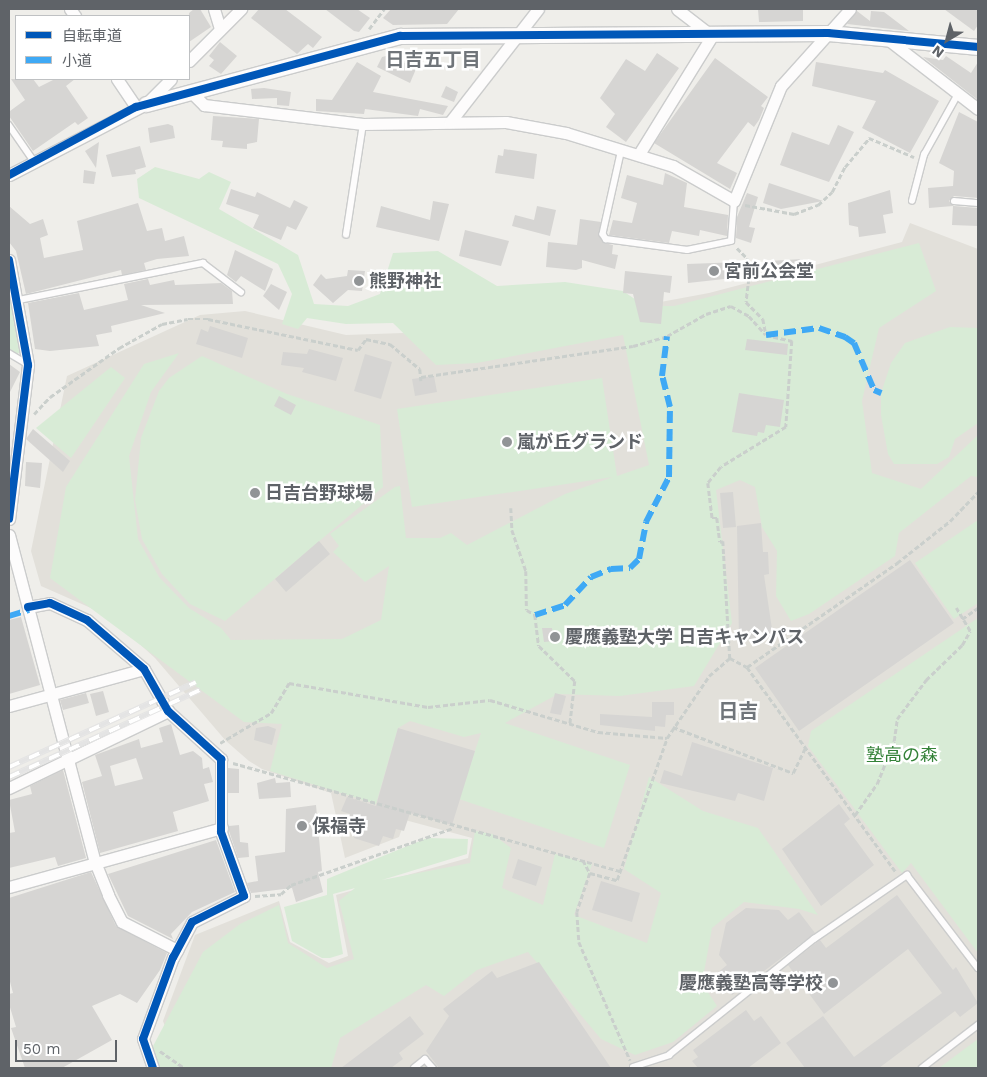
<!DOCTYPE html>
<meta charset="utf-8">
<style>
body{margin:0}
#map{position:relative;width:987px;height:1077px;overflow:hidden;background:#efeeea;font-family:"Work Sans","Noto Sans JP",sans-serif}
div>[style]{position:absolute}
.education>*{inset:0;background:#e2e0da}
.green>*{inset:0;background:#d8ebd6}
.building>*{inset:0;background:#d6d5d3}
.path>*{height:2.5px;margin-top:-1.25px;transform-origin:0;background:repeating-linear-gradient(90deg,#cacfcc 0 5px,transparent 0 7.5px)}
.roads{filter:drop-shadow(1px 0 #cbcccc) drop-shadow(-1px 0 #cbcccc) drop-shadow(0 1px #cbcccc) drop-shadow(0 -1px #cbcccc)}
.service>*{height:5.5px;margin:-2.75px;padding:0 2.75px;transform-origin:2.75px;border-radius:2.75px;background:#fdfcfc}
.minor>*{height:11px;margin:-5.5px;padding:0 5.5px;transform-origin:5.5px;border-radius:5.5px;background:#fdfcfc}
.tertiary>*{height:15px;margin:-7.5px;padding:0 7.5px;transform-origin:7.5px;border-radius:7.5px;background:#fdfcfc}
.rail>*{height:5.5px;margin-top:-2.75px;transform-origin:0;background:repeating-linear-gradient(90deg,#fff 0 11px,#e4e4e4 0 22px);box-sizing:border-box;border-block:1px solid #e4e4e4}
.quiet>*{height:6px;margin-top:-3px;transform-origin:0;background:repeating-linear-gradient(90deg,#3fa9f5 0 12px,transparent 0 18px)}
.cycleway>*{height:8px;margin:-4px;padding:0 4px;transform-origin:4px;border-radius:4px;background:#0057b8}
.dots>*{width:14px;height:14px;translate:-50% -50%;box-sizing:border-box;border:2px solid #fff;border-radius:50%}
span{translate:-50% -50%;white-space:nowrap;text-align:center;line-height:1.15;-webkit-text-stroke:5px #fff;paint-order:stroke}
.poi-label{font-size:18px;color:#5f6368;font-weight:700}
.left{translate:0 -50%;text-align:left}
.right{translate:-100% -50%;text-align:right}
.park-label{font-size:18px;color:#348238}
.neighbourhood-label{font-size:19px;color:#70757a;font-weight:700}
.quarter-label{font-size:20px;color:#70757a;font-weight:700}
.frame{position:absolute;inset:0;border:10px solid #5f6368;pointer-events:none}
.legend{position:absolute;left:15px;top:15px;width:175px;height:65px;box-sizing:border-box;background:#fff;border:1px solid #bfc1c3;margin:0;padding:6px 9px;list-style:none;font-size:15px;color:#5f6368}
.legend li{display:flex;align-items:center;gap:10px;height:25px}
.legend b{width:25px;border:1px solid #bfc1c3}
.north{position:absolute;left:922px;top:15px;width:50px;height:50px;-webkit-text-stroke:4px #fff;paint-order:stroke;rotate:217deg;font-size:14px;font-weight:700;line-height:20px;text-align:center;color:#5f6368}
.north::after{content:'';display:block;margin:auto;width:18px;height:22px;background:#5f6368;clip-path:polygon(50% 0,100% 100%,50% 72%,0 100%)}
.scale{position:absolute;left:15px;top:1040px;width:102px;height:22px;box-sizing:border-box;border:2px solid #5f6368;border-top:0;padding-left:6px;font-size:15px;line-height:18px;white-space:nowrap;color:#5f6368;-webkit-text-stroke:4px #fff;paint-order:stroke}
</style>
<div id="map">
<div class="education">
<div style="clip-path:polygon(910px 223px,978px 249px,978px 1068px,180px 1068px,163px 1021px,195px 935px,279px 901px,290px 942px,329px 963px,348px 956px,336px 895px,468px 858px,472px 838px,405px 820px,399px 837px,345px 858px,331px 793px,262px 769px,249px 761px,226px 741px,155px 658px,109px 616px,41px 586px,31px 551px,67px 376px,200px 315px,245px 311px,346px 335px,515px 329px,709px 293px,902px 242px)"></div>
</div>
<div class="green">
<div style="clip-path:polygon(155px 167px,199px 179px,209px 172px,231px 182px,219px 209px,298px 255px,314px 304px,348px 306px,380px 294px,393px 253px,438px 251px,497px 286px,565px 282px,623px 291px,645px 306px,674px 306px,919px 243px,936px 291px,879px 328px,862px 401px,872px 473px,921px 489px,978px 435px,978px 477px,971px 476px,899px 533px,895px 556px,809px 614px,791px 621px,776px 596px,777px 551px,762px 527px,755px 487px,740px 480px,716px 490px,732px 623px,694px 686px,620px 696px,558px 694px,505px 723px,630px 765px,604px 848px,459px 799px,481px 733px,464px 737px,410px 721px,398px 728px,376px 804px,270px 771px,282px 724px,244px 722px,50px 578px,66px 487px,144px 364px,179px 353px,151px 392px,129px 456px,138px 539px,159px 577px,189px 608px,221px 628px,231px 640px,342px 639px,381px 620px,389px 566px,365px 582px,333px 552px,339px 546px,330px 534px,395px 487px,400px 486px,406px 538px,440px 538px,451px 533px,467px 545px,565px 494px,613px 477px,412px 507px,397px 409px,602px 378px,617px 476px,649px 465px,623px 335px,477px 363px,436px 365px,393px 323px,346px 324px,307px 318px,298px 329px,282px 324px,292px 294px,278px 264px,139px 198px,137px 179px)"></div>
<div style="clip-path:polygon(12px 293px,25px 349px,17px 354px,9px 349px,9px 296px)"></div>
<div style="clip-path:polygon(950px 327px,978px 328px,978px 423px,955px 439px,949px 457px,937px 464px,894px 464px,888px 454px,881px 415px,881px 393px,891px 363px,905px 343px)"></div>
<div style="clip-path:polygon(202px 356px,287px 394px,380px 425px,383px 487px,225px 621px,190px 604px,162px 574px,142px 539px,135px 500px,141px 438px,159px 391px,169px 378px)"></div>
<div style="clip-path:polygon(111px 367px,125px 378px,71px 458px,36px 428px)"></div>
<div style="clip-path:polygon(978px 520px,978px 603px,954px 619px,915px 563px)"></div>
<div style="clip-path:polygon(978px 618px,978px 953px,911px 863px,902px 873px,808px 746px,811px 731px)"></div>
<div style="clip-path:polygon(649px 777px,703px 811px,758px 828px,818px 915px,799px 909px,744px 902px,712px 928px,702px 983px,717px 1006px,673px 1042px,635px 1055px,601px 1039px,528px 952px,477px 970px,444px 996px,426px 985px,340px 1038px,331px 1068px,159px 1068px,152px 1048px,203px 952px,240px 924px,279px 905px,288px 943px,327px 968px,354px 959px,339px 901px,355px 888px,333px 894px,343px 954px,330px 958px,322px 958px,292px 941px,284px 907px,327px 895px,327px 879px,427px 838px,468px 839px,467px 854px,382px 880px,470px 863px,475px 831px,492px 834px,511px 848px,502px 888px,543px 905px,555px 854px,592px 864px,574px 915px,647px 943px,661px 893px,624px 869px)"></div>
<div style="clip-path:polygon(978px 1039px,978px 1068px,939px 1068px)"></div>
</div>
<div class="building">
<div style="clip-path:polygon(194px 9px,200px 9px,211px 27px,189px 42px,189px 13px)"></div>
<div style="clip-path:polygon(259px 9px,285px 9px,322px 37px,313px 48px,308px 44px,297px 54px,251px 18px)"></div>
<div style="clip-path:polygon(325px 9px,357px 9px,370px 18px,359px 32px,354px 31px)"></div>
<div style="clip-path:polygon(391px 9px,459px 9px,447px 24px,393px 25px,383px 18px)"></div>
<div style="clip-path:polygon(758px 9px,803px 9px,803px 21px,759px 22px)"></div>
<div style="clip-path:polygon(944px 9px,978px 9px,978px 25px,974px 31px)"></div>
<div style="clip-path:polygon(857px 11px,870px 21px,871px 11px,884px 12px,909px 31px,847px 24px)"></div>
<div style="clip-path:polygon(220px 42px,237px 56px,221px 74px,209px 66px,214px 60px,209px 56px)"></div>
<div style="clip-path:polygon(657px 53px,679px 68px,626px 142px,606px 127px,615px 114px,600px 98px,626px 59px,645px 71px)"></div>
<div style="clip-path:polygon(390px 55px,416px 69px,410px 83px,377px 67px,382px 57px)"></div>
<div style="clip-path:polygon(946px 56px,971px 73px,978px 62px,978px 100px,923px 57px,943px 60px)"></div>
<div style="clip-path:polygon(715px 58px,768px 97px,761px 106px,764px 108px,759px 120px,754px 127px,748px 122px,717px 163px,737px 173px,730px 189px,654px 143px)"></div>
<div style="clip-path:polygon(357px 62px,381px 76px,373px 92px,448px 106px,443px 115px,420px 109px,418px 116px,365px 109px,364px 114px,316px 111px,316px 99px,332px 100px)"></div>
<div style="clip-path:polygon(816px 62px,883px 73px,885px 70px,939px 101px,910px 153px,862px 128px,876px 101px,812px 86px)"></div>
<div style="clip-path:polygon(11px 79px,33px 79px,39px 87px,55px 79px,75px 79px,66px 86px,88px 118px,78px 125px,75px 122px,33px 151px,9px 116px,10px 111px,25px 100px)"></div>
<div style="clip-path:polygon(446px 86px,458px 92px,454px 102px,441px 97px)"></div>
<div style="clip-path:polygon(264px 88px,291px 92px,289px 106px,277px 105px,277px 98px,252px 99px,251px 89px)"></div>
<div style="clip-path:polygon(959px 112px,978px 122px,978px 198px,954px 196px,949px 201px,954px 206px,978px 208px,978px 226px,952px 225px,953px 206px,929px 208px,928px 188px,953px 186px,954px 171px,939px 163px)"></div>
<div style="clip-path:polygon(213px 116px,259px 119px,257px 142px,247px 144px,247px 149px,222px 147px,223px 141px,211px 140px)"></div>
<div style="clip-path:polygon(168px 124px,173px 126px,175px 138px,150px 143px,148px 128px)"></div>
<div style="clip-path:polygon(838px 125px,854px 132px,829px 182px,780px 165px,792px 132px,829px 145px)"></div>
<div style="clip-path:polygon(99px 142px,96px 168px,85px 151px)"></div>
<div style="clip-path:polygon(140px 146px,146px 167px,135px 170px,136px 174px,112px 177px,106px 155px)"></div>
<div style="clip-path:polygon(504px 149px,537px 154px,534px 179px,495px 173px,498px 155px,503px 156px)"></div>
<div style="clip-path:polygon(84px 170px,96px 172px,94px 184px,83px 183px)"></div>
<div style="clip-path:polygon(665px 173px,687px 183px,684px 207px,728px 215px,727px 236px,700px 230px,699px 236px,672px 231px,669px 243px,609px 235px,613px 220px,632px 223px,637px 203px,621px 198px,627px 175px,663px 185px)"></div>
<div style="clip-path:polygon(769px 183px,823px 201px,781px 209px,763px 203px)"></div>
<div style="clip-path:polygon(231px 189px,255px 197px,257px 192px,290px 208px,294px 200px,308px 207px,296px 230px,287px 226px,281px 240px,253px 228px,259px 215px,226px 204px)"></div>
<div style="clip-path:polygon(890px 190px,893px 213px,883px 215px,886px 233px,859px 237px,858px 227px,849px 225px,848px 203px)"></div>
<div style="clip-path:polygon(747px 193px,758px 197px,749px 227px,755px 228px,751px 243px,736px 238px,737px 217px)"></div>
<div style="clip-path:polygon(433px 201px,449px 204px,439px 241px,376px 227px,381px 206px,430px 220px)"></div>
<div style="clip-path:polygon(138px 203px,147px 231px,162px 228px,165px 241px,184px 236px,189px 256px,157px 259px,144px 263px,146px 270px,122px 275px,121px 270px,26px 294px,16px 251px,9px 242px,9px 206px,30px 224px,43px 219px,48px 235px,40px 238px,44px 258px,83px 250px,77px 221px)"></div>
<div style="clip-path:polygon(537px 206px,556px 210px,550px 236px,512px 226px,515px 215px,534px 220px)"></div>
<div style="clip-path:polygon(580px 219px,601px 222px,599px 236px,604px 243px,613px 245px,612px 254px,618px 255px,615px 269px,582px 260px,582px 268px,576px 270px,546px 267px,548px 242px,577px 245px)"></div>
<div style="clip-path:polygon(465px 230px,509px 241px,501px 266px,459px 256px)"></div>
<div style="clip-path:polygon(235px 250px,273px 269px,265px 291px,241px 276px,236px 282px,227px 275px)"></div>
<div style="clip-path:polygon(803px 259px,788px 278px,768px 261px)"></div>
<div style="clip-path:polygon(741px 262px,742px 277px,688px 283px,687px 264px)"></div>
<div style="clip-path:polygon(348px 270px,365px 271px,362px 291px,348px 290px,333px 303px,313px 285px,321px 274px,326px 279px,347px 276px)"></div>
<div style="clip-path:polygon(625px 271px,672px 276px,670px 293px,664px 292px,661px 324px,640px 322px,633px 294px,623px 293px)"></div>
<div style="clip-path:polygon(148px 279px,150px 285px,174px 280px,175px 285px,221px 283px,232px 291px,233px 304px,141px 305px,165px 313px,111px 326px,112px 332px,96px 335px,99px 346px,50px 351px,35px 349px,28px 303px,79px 293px,84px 310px,128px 300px,124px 284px)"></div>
<div style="clip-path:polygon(271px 284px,287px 292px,279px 310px,263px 296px)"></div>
<div style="clip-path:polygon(210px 326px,248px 338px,242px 358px,196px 344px,201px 329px,208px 332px)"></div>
<div style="clip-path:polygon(747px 339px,788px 344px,787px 355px,745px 350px)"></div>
<div style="clip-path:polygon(309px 349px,343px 358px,336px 381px,302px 372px,304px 368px,281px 365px,283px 352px,307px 354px)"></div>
<div style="clip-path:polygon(365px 354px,392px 362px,381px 399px,354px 391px)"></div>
<div style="clip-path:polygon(9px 364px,20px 372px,9px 394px)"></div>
<div style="clip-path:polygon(434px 376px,437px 392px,415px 396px,412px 379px)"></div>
<div style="clip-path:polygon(739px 393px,784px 400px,780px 427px,766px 425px,764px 433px,758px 432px,757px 436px,732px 432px)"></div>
<div style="clip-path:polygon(279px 396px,296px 405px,291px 415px,274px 406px)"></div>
<div style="clip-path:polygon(33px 429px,70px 461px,63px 472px,26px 439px)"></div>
<div style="clip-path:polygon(26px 462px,42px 463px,40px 488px,25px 486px)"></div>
<div style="clip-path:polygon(733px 492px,736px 527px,723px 528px,720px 493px)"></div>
<div style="clip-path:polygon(761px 523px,763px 552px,768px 552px,769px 574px,764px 575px,773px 636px,739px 642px,737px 526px)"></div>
<div style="clip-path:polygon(319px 541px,330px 554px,286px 592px,275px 579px)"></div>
<div style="clip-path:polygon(910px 560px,954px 623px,799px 731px,755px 668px)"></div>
<div style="clip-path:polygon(21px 617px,40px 685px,9px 694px,9px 620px)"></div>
<div style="clip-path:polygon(542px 628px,552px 628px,554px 641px,544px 642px)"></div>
<div style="clip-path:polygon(103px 691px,109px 712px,96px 716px,90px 694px)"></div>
<div style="clip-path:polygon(86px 693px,89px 703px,63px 710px,60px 700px)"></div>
<div style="clip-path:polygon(555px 693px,566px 696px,561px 715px,550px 713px)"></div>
<div style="clip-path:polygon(652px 702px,674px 702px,674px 715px,666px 715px,665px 727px,655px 726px,655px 731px,600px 725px,600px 714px,652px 717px)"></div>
<div style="clip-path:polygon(evenodd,171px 724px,180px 755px,193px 751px,202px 758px,203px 769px,209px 767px,213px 782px,204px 784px,209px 801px,173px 812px,178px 831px,100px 853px,82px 782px,102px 776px,95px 755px,139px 739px,141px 748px,163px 742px,159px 728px,171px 724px,136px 758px,143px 779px,115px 786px,110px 766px,136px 758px)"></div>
<div style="clip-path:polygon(268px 726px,276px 729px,272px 745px,254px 740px,256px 728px)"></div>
<div style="clip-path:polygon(398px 728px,475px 751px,452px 825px,410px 813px,404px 831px,396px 829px,393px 839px,383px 836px,379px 846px,354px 838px,358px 827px,347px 823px,350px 814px,341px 811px,347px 797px,376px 806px)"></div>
<div style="clip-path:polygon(692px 742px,773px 768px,764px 801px,738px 793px,735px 801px,660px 783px,664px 770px,682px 776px)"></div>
<div style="clip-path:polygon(228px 768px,239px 769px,239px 793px,228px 793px)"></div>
<div style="clip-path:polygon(63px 770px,86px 858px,58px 866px,55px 857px,9px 868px,9px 833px,15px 832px,9px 800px,32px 794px,30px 786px)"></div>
<div style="clip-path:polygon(275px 778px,276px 783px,290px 782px,291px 797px,259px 799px,257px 783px)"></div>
<div style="clip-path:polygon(839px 804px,850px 819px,844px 824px,874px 865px,821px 906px,782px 849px)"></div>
<div style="clip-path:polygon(316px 805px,322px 871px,318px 872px,323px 892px,296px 902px,292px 888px,251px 893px,247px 883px,258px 881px,255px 856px,285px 852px,286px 809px)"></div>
<div style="clip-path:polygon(239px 825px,240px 842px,248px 843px,249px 857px,238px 858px,229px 831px,229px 826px)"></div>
<div style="clip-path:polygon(216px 840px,235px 892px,192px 912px,171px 934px,173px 939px,128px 916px,108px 874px)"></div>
<div style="clip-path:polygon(518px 859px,542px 867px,536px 886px,512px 878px)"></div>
<div style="clip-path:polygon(91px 872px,116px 926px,167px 953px,160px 970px,137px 1003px,120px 994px,92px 1006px,112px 1040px,62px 1068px,25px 1068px,11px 1028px,16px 1027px,9px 1004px,9px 994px,13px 993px,9px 978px,9px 898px)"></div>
<div style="clip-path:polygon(601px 881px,640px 893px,632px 922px,592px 910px)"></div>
<div style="clip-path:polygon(897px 895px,953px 970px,956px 967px,978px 1003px,960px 1017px,955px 1011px,879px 1068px,805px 1068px,786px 1043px,823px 1016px,854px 1057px,942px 993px,908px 949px,824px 1014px,788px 965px,820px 940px,826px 948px)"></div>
<div style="clip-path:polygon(746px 908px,779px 910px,788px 920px,799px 912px,815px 933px,732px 995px,716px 974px,727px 965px,719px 955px,726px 923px)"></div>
<div style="clip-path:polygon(539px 962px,611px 1068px,439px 1068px,426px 1051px,449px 1016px,443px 1009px,492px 971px,497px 978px)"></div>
<div style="clip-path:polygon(746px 1010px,754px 1021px,761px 1016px,781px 1043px,748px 1068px,698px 1068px,692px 1061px,698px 1057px,693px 1050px)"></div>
<div style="clip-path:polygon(410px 1016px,424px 1034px,399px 1053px,403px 1059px,391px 1068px,341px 1068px)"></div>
</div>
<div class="path">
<div style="left:369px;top:29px;width:25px;rotate:-53deg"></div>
<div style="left:745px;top:205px;width:50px;rotate:10.4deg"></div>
<div style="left:794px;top:214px;width:26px;rotate:-21deg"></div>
<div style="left:818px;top:205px;width:19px;rotate:-43deg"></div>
<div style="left:832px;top:192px;width:28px;rotate:-63deg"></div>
<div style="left:845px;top:167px;width:38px;rotate:-50deg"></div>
<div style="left:869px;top:138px;width:49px;rotate:22.9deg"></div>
<div style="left:737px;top:248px;width:14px;rotate:45deg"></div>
<div style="left:747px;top:258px;width:13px;rotate:77deg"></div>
<div style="left:750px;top:271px;width:31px;rotate:97deg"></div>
<div style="left:746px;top:302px;width:24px;rotate:45deg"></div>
<div style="left:763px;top:319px;width:16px;rotate:79deg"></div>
<div style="left:421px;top:377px;width:214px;rotate:-8.3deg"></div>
<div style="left:633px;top:346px;width:35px;rotate:-16deg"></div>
<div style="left:667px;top:336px;width:45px;rotate:-29.4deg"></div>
<div style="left:706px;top:314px;width:26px;rotate:-18deg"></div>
<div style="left:731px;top:306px;width:21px;rotate:29deg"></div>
<div style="left:749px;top:316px;width:25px;rotate:48deg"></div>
<div style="left:766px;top:335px;width:27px;rotate:13deg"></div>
<div style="left:792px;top:341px;width:86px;rotate:94deg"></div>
<div style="left:786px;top:427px;width:76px;rotate:148.4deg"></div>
<div style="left:721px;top:467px;width:21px;rotate:129deg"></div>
<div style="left:708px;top:483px;width:35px;rotate:83deg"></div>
<div style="left:712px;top:518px;width:5px"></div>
<div style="left:717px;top:518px;width:24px;rotate:83deg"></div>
<div style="left:720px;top:542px;width:3px;rotate:-18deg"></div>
<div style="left:723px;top:541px;width:117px;rotate:86.6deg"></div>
<div style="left:730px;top:658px;width:19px;rotate:28deg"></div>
<div style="left:747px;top:667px;width:253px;rotate:54deg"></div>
<div style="left:34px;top:414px;width:23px;rotate:-47deg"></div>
<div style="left:50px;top:397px;width:85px;rotate:-35.4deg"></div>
<div style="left:119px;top:348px;width:49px;rotate:-29.2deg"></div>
<div style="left:162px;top:324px;width:26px;rotate:-11deg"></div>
<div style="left:188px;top:319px;width:20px"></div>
<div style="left:208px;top:319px;width:153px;rotate:11.7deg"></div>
<div style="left:358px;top:350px;width:14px;rotate:-54deg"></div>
<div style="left:366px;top:339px;width:25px;rotate:12deg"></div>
<div style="left:390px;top:344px;width:39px;rotate:40deg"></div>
<div style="left:420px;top:369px;width:12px;rotate:85deg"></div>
<div style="left:511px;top:508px;width:22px;rotate:87deg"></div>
<div style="left:512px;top:530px;width:43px;rotate:71.1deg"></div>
<div style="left:526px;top:571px;width:39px;rotate:89deg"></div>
<div style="left:527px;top:610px;width:9px;rotate:32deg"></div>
<div style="left:535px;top:615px;width:31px;rotate:83deg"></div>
<div style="left:539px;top:646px;width:50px;rotate:44.2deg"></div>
<div style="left:575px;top:681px;width:44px;rotate:96.5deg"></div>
<div style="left:962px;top:619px;width:19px;rotate:-35deg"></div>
<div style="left:747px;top:667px;width:183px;rotate:-34.7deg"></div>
<div style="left:897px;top:563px;width:68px;rotate:-38.4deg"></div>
<div style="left:950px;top:521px;width:40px;rotate:-46deg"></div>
<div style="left:673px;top:727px;width:129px;rotate:21deg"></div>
<div style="left:793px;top:773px;width:28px;rotate:-64deg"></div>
<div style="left:220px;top:743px;width:59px;rotate:-30.5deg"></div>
<div style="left:271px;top:713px;width:35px;rotate:-59deg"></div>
<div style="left:289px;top:683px;width:141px;rotate:9.8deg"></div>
<div style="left:428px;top:707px;width:62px;rotate:-6.4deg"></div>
<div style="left:490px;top:700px;width:113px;rotate:16.5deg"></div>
<div style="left:598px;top:732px;width:69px;rotate:5deg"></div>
<div style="left:233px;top:763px;width:402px;rotate:15.6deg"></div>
<div style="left:855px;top:815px;width:38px;rotate:-55deg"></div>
<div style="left:877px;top:784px;width:46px;rotate:-68.4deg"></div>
<div style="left:894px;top:741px;width:22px;rotate:-82deg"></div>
<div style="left:897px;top:719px;width:49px;rotate:-53.4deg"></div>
<div style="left:926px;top:680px;width:50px;rotate:-44.2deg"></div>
<div style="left:962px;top:645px;width:16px;rotate:-60deg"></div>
<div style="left:970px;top:631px;width:27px;rotate:-121deg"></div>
<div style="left:583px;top:860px;width:15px;rotate:62deg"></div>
<div style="left:590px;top:873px;width:41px;rotate:108.4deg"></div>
<div style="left:577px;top:912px;width:30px;rotate:86deg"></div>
<div style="left:579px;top:942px;width:129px;rotate:66.6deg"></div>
<div style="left:590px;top:873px;width:28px;rotate:15deg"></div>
<div style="left:617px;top:880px;width:151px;rotate:-70.6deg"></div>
<div style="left:667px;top:738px;width:75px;rotate:-55.9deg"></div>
<div style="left:709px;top:676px;width:28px;rotate:-41deg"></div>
<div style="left:255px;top:896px;width:26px;rotate:-4deg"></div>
<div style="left:281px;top:894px;width:13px;rotate:-42deg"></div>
<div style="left:291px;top:885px;width:172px;rotate:-19.4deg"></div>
<div style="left:160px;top:1051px;width:29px;rotate:35deg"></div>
</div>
<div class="roads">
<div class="service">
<div style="left:9px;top:125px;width:44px;rotate:55.2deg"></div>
<div style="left:622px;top:149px;width:87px;rotate:102.6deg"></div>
<div style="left:603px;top:234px;width:6px;rotate:59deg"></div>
<div style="left:606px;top:239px;width:82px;rotate:7.7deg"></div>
<div style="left:687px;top:250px;width:45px;rotate:-11.6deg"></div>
<div style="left:731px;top:241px;width:40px;rotate:-85.7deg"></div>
<div style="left:912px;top:201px;width:48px;rotate:-75.4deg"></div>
<div style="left:924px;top:155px;width:68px;rotate:-60.8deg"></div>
<div style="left:954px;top:201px;width:24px;rotate:5deg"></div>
<div style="left:346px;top:235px;width:112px;rotate:-81.3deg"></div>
<div style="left:19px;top:300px;width:188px;rotate:-11.4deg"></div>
<div style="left:203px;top:263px;width:48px;rotate:37.3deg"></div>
<div style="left:9px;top:353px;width:21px;rotate:31deg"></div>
<div style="left:633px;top:1067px;width:38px;rotate:-18deg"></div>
<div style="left:669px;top:1055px;width:186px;rotate:-38.7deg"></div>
<div style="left:814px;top:939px;width:113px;rotate:-34.5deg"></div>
<div style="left:907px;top:875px;width:117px;rotate:52.6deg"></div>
<div style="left:414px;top:1068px;width:14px;rotate:-39deg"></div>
<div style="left:425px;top:1059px;width:12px;rotate:48deg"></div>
<div style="left:922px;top:1068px;width:71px;rotate:-37.5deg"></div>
</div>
<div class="minor">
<div style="left:70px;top:9px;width:9px;rotate:54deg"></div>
<div style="left:214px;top:9px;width:21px;rotate:73deg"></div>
<div style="left:886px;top:38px;width:116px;rotate:37.7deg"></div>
<div style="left:189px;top:61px;width:74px;rotate:-45deg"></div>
<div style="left:117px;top:79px;width:34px;rotate:56deg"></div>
<div style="left:190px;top:91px;width:20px;rotate:45deg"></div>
<div style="left:204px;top:105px;width:160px;rotate:6.8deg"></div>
<div style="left:363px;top:124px;width:143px;rotate:-0.8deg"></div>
<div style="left:506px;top:122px;width:61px;rotate:10.4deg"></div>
<div style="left:566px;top:133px;width:112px;rotate:17.1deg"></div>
<div style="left:673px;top:166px;width:70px;rotate:29.8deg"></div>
<div style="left:734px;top:201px;width:124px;rotate:-67.8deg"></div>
<div style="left:781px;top:86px;width:103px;rotate:-48.1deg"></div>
<div style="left:450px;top:122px;width:143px;rotate:-52.1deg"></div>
<div style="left:639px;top:154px;width:139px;rotate:-58.3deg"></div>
<div style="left:712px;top:36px;width:44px;rotate:-142.4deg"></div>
<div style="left:9px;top:175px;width:154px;rotate:-27.4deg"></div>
<div style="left:146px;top:104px;width:35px;rotate:-45deg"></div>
<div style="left:9px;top:260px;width:107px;rotate:79.7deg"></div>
<div style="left:28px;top:365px;width:155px;rotate:97deg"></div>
<div style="left:9px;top:535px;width:338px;rotate:75.3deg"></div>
<div style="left:95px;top:862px;width:35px;rotate:68deg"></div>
<div style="left:108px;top:895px;width:30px;rotate:63deg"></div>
<div style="left:122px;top:922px;width:62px;rotate:27deg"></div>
<div style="left:28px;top:607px;width:22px;rotate:-10deg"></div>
<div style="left:50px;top:603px;width:41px;rotate:24.7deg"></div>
<div style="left:87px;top:620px;width:75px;rotate:40.7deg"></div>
<div style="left:144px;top:669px;width:48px;rotate:60.3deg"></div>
<div style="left:168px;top:711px;width:72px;rotate:42.2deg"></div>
<div style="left:221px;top:759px;width:73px;rotate:90deg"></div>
<div style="left:221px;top:832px;width:68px;rotate:70.2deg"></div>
<div style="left:244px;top:896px;width:58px;rotate:153.4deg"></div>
<div style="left:192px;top:922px;width:40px;rotate:118deg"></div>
<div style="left:173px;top:957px;width:87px;rotate:110.1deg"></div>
<div style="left:143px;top:1039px;width:31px;rotate:71deg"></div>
<div style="left:9px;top:706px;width:140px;rotate:-15.3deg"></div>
<div style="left:9px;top:788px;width:177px;rotate:-25.8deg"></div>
<div style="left:9px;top:887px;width:221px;rotate:-15.5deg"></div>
</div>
<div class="tertiary">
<div style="left:146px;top:104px;width:263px;rotate:-15deg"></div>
<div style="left:400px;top:36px;width:428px;rotate:-0.4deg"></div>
<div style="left:828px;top:33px;width:151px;rotate:5.3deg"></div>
</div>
</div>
<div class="rail">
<div style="left:9px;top:767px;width:205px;rotate:-24.4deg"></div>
<div style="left:9px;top:777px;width:210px;rotate:-24.5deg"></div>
</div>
<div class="quiet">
<div style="left:766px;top:335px;width:53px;rotate:-7.5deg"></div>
<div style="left:819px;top:328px;width:28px;rotate:19deg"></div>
<div style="left:845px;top:337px;width:11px;rotate:34deg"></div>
<div style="left:854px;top:343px;width:51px;rotate:66.9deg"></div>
<div style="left:874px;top:390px;width:8px;rotate:23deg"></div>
<div style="left:535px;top:615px;width:32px;rotate:-18deg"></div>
<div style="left:565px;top:605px;width:38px;rotate:-47deg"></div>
<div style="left:591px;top:577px;width:22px;rotate:-22deg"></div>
<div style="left:611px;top:569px;width:19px;rotate:-3deg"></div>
<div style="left:630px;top:568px;width:13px;rotate:-45deg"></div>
<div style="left:639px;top:559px;width:38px;rotate:-79deg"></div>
<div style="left:646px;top:522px;width:51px;rotate:-62.9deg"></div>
<div style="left:669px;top:477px;width:70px;rotate:-89.2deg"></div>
<div style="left:670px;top:407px;width:32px;rotate:-104deg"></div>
<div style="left:662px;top:376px;width:40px;rotate:-82.9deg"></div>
<div style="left:9px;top:616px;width:21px;rotate:-17deg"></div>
</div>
<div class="cycleway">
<div style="left:9px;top:175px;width:144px;rotate:-28.2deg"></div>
<div style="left:136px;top:107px;width:273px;rotate:-15.1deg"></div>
<div style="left:400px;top:36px;width:428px;rotate:-0.4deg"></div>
<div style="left:828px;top:33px;width:151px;rotate:5.3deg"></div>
<div style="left:9px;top:260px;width:107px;rotate:79.7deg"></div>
<div style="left:28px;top:365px;width:155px;rotate:97deg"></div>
<div style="left:28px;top:607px;width:22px;rotate:-10deg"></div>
<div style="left:50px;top:603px;width:41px;rotate:24.7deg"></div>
<div style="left:87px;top:620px;width:75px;rotate:40.7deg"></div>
<div style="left:144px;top:669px;width:48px;rotate:60.3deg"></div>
<div style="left:168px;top:711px;width:72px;rotate:42.2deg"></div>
<div style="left:221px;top:759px;width:73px;rotate:90deg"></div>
<div style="left:221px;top:832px;width:68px;rotate:70.2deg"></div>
<div style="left:244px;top:896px;width:58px;rotate:153.4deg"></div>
<div style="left:192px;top:922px;width:40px;rotate:118deg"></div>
<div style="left:173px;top:957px;width:87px;rotate:110.1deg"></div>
<div style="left:143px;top:1039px;width:31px;rotate:71deg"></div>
</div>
<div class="dots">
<div style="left:714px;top:271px;background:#919496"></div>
<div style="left:359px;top:281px;background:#919496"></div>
<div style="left:507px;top:442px;background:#919496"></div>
<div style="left:255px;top:493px;background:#919496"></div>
<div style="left:555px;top:637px;background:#919496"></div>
<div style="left:302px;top:826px;background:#919496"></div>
<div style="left:833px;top:983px;background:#919496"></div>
</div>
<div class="poi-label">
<span class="left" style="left:724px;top:271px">宮前公会堂</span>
<span class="left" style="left:369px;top:281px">熊野神社</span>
<span class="left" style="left:517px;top:442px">嵐が丘グランド</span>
<span class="left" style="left:265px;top:493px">日吉台野球場</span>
<span class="left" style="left:565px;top:637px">慶應義塾大学 日吉キャンパス</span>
<span class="left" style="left:312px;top:826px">保福寺</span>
<span class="right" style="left:823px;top:983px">慶應義塾高等学校</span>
</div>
<div class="park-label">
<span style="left:902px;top:755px">塾高の森</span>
</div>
<div class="neighbourhood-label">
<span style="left:433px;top:60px">日吉五丁目</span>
</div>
<div class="quarter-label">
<span style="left:738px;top:711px">日吉</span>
</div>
<div class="frame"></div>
<ul class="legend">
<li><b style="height:6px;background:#0057b8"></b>自転車道</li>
<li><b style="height:6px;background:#3fa9f5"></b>小道</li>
</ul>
<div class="north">N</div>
<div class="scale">50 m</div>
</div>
